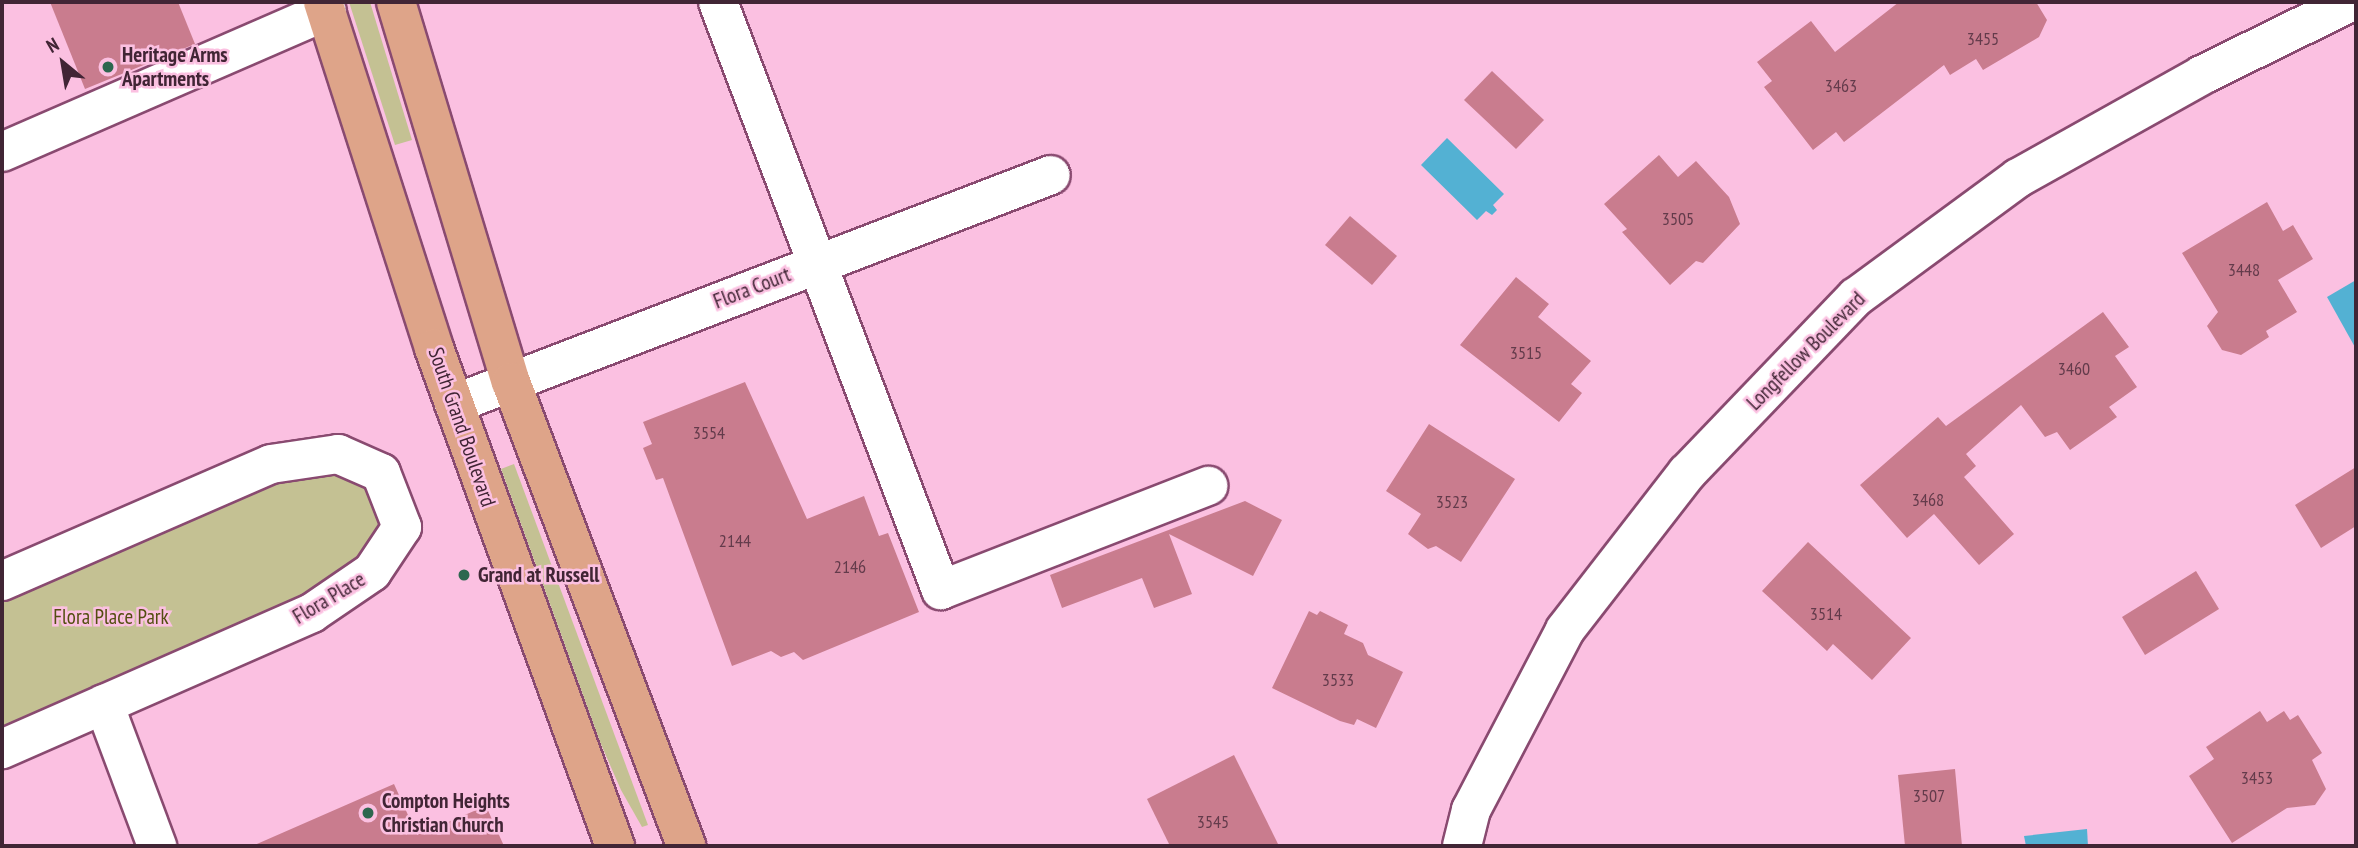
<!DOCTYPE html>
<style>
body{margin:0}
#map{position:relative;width:2358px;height:848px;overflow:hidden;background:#fbc0e1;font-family:"PT Sans Narrow",sans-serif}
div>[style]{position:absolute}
.green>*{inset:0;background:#c4c193}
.water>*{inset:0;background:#53b1d3}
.building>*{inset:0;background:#c97c8e}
.roads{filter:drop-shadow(2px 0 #894a70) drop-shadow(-2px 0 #894a70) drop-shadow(0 2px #894a70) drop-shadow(0 -2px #894a70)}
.minor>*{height:38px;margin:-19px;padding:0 19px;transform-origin:19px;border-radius:19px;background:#fff}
.major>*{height:38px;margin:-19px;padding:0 19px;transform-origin:19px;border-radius:19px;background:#dea489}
.dots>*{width:19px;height:19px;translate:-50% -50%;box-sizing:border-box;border:4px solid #fbc0e1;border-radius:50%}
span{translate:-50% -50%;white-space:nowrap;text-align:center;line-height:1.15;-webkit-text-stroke:5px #fbc0e1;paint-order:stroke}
.number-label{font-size:18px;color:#633b4b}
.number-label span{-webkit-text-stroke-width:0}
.poi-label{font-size:21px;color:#412535;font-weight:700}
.left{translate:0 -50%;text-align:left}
.street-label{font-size:21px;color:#412535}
.park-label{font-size:21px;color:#534e11}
.frame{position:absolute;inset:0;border:4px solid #412535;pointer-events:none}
.north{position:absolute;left:28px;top:28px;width:70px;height:70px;-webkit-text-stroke:5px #fbc0e1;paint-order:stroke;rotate:330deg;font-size:19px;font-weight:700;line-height:28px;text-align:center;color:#412535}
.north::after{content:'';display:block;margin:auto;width:24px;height:32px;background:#412535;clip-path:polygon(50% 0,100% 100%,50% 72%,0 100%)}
</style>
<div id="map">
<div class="green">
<div style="clip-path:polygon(349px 2px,370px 2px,412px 140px,395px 145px)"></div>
<div style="clip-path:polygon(338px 454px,402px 527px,372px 572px,2px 748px,2px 581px)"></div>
<div style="clip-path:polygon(514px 464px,648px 825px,642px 827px,621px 790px,600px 742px,501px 469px)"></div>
</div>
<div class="water">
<div style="clip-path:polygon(1447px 138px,1504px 194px,1493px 205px,1497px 210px,1492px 215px,1486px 211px,1477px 220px,1421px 165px)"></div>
<div style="clip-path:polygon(2356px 280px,2356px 349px,2327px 297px)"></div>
<div style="clip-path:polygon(2087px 829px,2088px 846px,2026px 846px,2024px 836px)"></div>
</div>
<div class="building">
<div style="clip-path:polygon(50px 2px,178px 2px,195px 44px,85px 89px)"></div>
<div style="clip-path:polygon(1899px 2px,2036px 2px,2047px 20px,2039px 37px,1983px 70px,1976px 59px,1950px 75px,1944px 65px,1844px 142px,1836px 132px,1813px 150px,1764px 87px,1772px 81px,1757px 62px,1811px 21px,1835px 52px)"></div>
<div style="clip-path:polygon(1492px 71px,1544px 120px,1516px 149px,1464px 100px)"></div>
<div style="clip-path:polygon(1659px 155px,1678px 177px,1696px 161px,1729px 197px,1740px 224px,1703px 263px,1696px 261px,1670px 285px,1622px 232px,1627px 229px,1604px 204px)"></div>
<div style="clip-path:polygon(2267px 202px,2283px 231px,2293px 225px,2313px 259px,2278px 280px,2297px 312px,2266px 331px,2269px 337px,2241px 355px,2222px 350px,2207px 326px,2218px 312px,2182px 253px)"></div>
<div style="clip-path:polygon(1350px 216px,1397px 256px,1372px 285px,1325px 245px)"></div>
<div style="clip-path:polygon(1516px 277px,1549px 304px,1538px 317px,1591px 361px,1571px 384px,1582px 393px,1559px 422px,1460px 345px)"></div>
<div style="clip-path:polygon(2103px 312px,2129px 347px,2115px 356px,2137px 387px,2109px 407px,2117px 417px,2070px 450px,2057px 432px,2045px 437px,2021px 405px,1966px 454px,1976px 466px,1964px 477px,2014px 534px,1979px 565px,1934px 514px,1907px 538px,1860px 485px,1938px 417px,1946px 426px)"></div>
<div style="clip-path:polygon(745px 382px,807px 519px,864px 496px,879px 536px,888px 533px,919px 612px,803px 660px,794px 652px,781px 657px,771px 651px,732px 666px,663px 478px,656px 480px,643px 448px,652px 444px,643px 422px)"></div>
<div style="clip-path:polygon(1429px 424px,1515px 479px,1461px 562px,1436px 546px,1428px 549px,1408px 534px,1421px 514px,1386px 491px)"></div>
<div style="clip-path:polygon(2356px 467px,2356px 526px,2321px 548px,2295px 505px)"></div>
<div style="clip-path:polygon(1245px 501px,1282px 520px,1253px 576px,1169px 534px,1192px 594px,1154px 608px,1142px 578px,1062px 608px,1050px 575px)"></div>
<div style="clip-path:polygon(1808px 542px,1911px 638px,1872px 680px,1833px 644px,1827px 651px,1762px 591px)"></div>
<div style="clip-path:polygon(2196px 571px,2219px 609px,2145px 655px,2122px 617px)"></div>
<div style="clip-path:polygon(1309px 611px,1317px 615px,1320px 611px,1348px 625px,1344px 634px,1363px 643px,1368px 655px,1403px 672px,1376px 728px,1357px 719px,1354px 725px,1340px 721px,1272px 688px)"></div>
<div style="clip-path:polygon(2260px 711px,2267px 722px,2284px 711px,2290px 720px,2298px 715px,2322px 753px,2312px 760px,2326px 789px,2315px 805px,2287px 808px,2232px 843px,2189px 776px,2214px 759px,2206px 747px)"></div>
<div style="clip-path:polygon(1234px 755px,1279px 846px,1170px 846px,1147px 799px)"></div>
<div style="clip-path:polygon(1955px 769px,1962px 846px,1905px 846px,1898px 775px)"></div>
<div style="clip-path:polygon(394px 784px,417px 835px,486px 806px,504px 846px,252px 846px)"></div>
</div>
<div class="roads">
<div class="minor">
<div style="left:718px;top:2px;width:629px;rotate:69.23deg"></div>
<div style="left:941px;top:590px;width:287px;rotate:-21.3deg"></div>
<div style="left:2px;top:152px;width:354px;rotate:-23.5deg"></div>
<div style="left:454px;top:404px;width:639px;rotate:-20.99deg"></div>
<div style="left:2px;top:581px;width:293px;rotate:-23.5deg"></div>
<div style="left:271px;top:464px;width:68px;rotate:-8.5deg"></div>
<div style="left:338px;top:454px;width:47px;rotate:23.8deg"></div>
<div style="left:381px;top:473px;width:58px;rotate:68.7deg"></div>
<div style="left:402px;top:527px;width:54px;rotate:123.7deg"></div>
<div style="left:372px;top:572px;width:73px;rotate:145.7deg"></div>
<div style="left:312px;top:613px;width:339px;rotate:156.3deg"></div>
<div style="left:104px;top:704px;width:152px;rotate:69.5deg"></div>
<div style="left:1462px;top:846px;width:37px;rotate:-76deg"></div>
<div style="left:1471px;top:810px;width:203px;rotate:-62.4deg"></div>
<div style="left:1565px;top:630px;width:199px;rotate:-52.2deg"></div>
<div style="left:1687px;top:473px;width:244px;rotate:-46.2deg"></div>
<div style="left:1856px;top:297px;width:201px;rotate:-36.3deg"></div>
<div style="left:2018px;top:178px;width:211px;rotate:-29.2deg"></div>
<div style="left:2202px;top:75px;width:166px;rotate:-26.1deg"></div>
</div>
<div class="major">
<div style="left:323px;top:2px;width:363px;rotate:72.2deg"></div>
<div style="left:434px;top:348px;width:530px;rotate:70.03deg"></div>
<div style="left:396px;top:2px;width:397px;rotate:73.2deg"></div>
<div style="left:511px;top:382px;width:496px;rotate:69.3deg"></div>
</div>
</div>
<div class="dots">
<div style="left:108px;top:67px;background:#2d674f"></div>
<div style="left:464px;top:575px;background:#2d674f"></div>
<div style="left:368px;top:813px;background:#2d674f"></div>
</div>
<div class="number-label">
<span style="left:1983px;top:39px">3455</span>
<span style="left:1841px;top:86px">3463</span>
<span style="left:1678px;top:219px">3505</span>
<span style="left:2244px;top:270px">3448</span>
<span style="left:1526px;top:353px">3515</span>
<span style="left:2074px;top:369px">3460</span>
<span style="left:709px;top:433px">3554</span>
<span style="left:1928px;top:500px">3468</span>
<span style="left:1452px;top:502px">3523</span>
<span style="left:735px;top:541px">2144</span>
<span style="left:850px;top:567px">2146</span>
<span style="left:1826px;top:614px">3514</span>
<span style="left:1338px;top:680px">3533</span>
<span style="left:2257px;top:778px">3453</span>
<span style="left:1929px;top:796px">3507</span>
<span style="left:1213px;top:822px">3545</span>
</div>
<div class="poi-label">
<span class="left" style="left:122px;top:67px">Heritage Arms<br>Apartments</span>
<span class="left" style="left:478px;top:575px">Grand at Russell</span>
<span class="left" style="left:382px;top:813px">Compton Heights<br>Christian Church</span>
</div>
<div class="street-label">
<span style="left:752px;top:288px;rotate:-21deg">Flora Court</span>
<span style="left:1806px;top:351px;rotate:-45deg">Longfellow Boulevard</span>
<span style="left:462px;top:427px;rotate:71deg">South Grand Boulevard</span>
<span style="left:329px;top:598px;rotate:-31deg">Flora Place</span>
</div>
<div class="park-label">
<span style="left:111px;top:617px">Flora Place Park</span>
</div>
<div class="frame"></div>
<div class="north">N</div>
</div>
